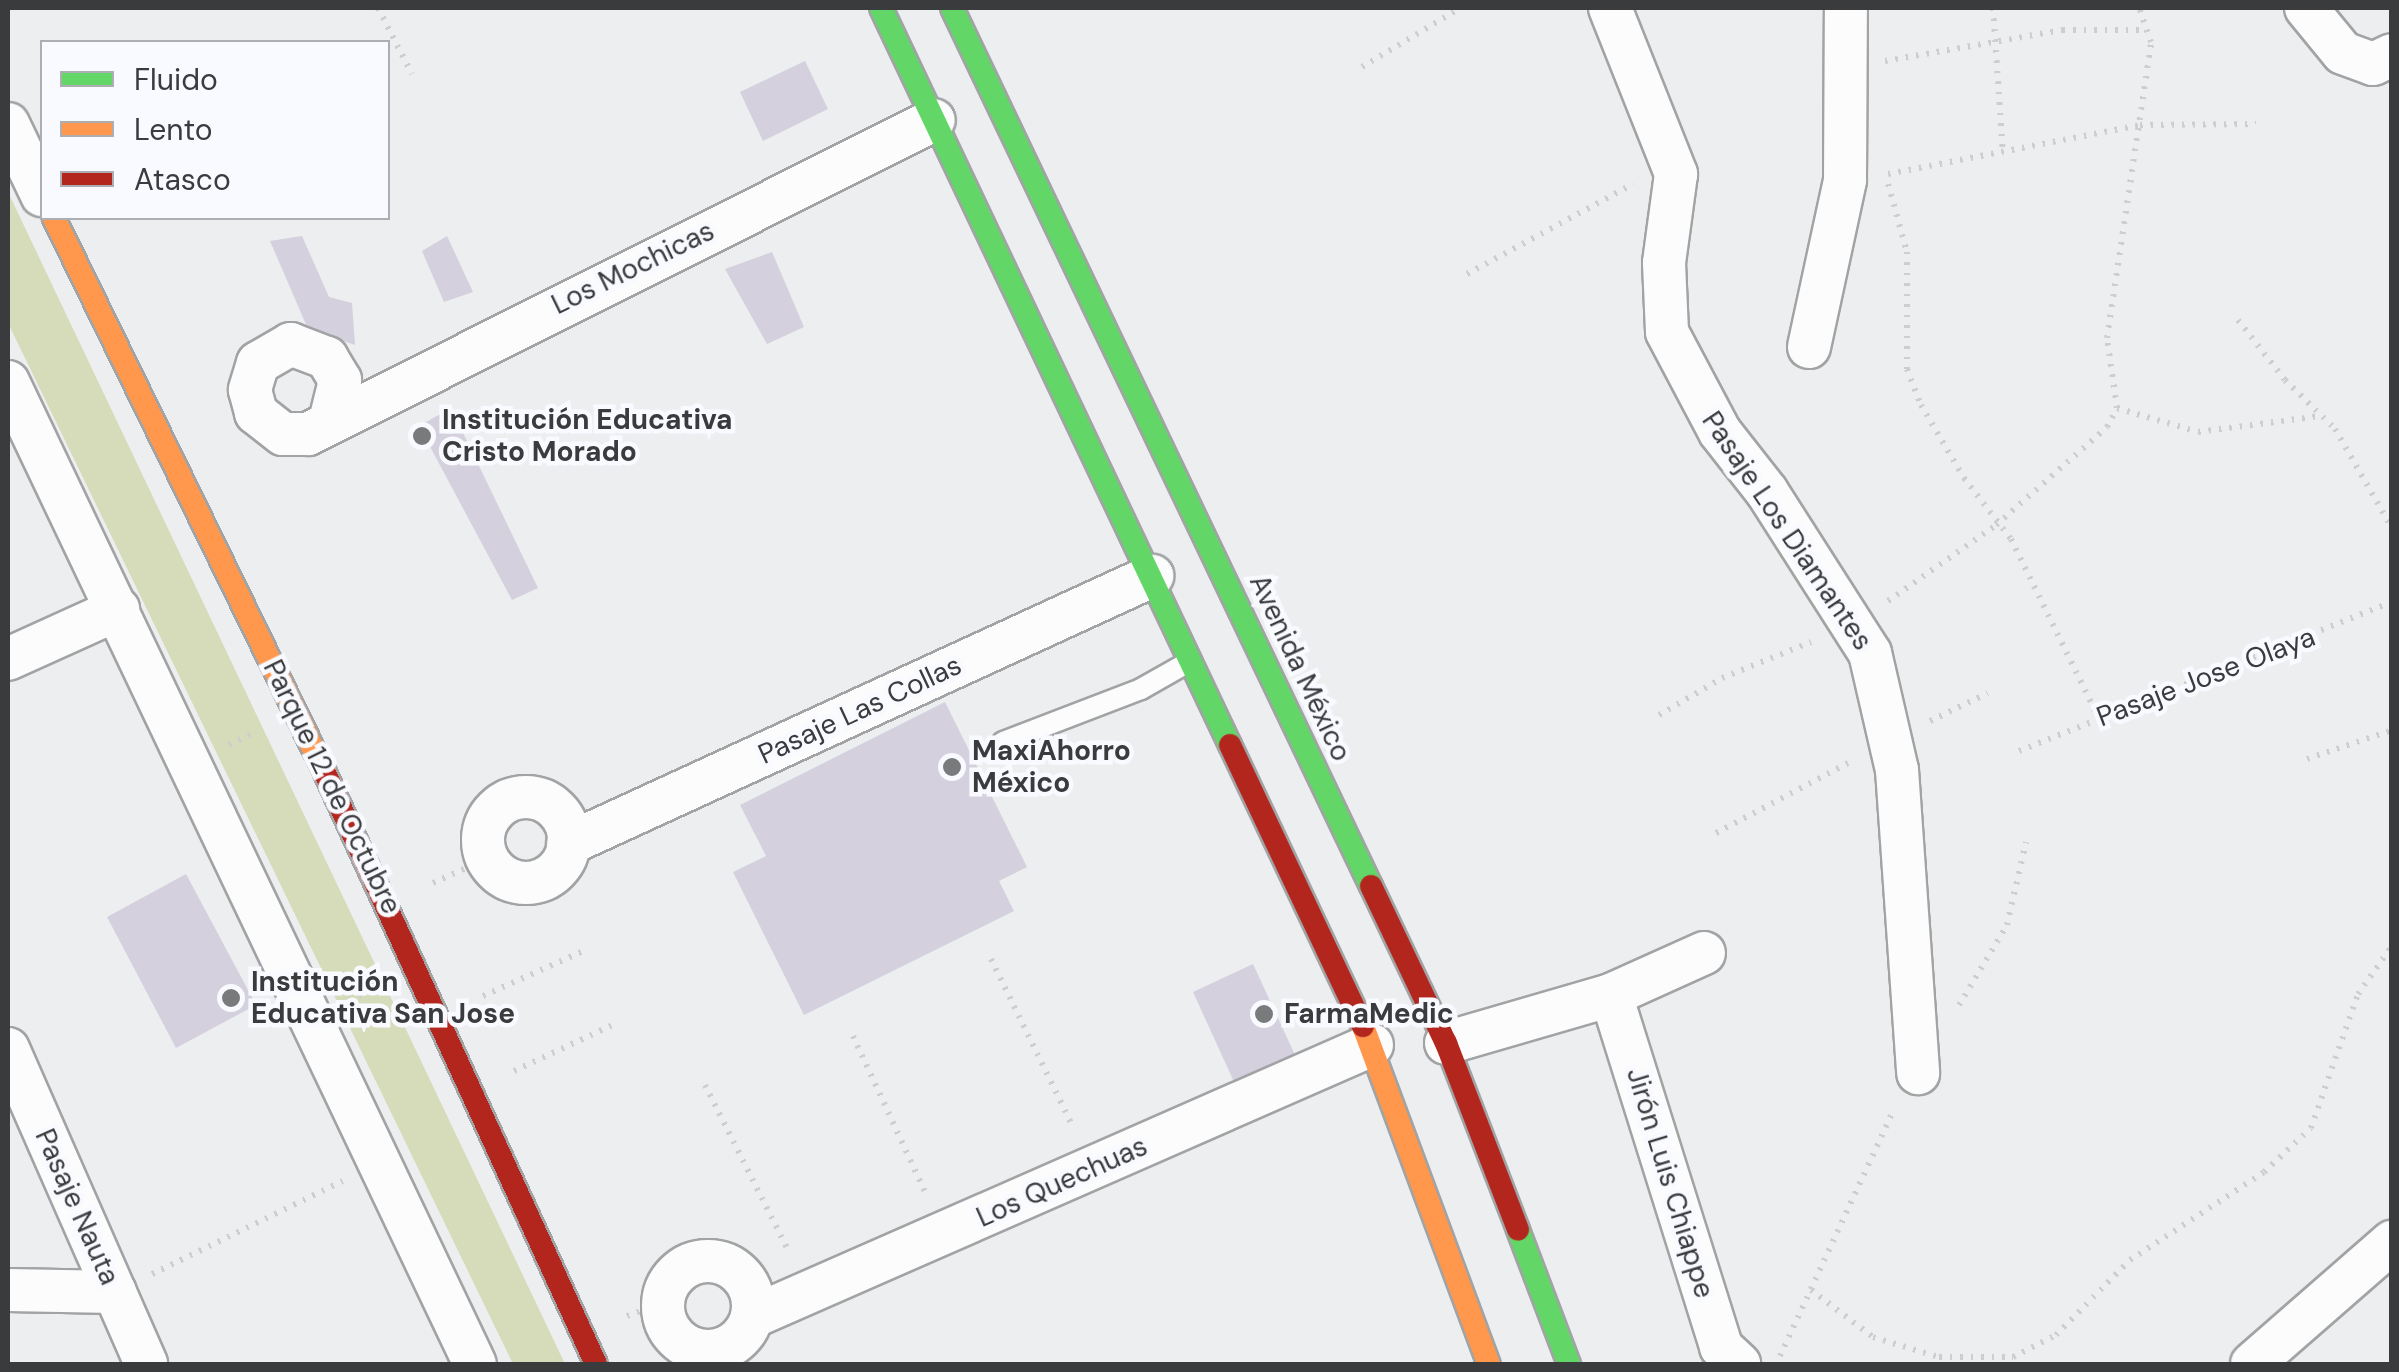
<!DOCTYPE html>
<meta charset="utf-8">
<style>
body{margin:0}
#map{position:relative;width:2399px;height:1372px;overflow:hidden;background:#eceef0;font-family:"DM Sans",sans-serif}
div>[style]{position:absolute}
.green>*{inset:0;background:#d6dbb9}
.building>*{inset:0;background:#d4d0dd}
.path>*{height:6px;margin-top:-3px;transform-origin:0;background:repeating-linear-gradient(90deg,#ceced0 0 2.5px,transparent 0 10.5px)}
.roads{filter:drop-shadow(2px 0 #a1a3a4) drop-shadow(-2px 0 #a1a3a4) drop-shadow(0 2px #a1a3a4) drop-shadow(0 -2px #a1a3a4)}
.lane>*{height:20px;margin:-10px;padding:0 10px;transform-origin:10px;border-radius:10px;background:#fcfcfd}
.street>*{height:42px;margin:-21px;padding:0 21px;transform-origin:21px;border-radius:21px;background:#fcfcfd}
.street>.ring{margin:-21px;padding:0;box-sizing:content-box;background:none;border:42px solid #fcfcfd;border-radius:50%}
.fast>*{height:22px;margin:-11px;padding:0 11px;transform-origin:11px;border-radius:11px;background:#63d668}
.slow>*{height:22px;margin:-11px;padding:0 11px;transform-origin:11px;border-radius:11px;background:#ff974d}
.jam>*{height:22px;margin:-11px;padding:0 11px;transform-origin:11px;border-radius:11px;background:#b3261e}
.dots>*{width:28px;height:28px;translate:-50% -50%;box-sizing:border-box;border:5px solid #f8faff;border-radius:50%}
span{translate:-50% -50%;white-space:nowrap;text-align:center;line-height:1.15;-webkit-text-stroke:9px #f8faff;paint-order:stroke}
.street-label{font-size:28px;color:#3a3b3d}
.poi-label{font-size:28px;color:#3a3b3d;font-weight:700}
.left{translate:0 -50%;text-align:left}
.frame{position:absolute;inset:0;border:10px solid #3a3b3d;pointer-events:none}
.legend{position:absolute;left:40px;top:40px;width:350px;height:180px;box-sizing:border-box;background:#f8faff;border:2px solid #acaeb1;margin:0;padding:12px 18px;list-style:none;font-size:30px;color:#3a3b3d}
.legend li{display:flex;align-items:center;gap:20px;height:50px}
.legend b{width:50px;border:2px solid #acaeb1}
</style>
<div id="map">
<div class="green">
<div style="clip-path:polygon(8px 192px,565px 1364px,513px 1364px,8px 323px)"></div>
</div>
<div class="building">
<div style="clip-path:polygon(805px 61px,828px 109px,763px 141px,740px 92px)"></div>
<div style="clip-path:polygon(302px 236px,329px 297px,352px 303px,355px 345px,308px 329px,270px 241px)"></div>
<div style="clip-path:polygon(447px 236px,473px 292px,444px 302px,422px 251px)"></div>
<div style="clip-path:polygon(772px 252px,804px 327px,767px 344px,725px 269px)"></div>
<div style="clip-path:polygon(451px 408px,538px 588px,512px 600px,419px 426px)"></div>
<div style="clip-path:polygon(945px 702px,1027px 867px,999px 881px,1014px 911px,804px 1015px,733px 872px,766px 856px,740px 805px)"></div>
<div style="clip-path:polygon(186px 874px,256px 1005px,176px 1048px,107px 917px)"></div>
<div style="clip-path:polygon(1253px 964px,1295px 1055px,1235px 1084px,1193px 992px)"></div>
</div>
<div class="path">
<div style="left:378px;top:8px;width:74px;rotate:62.7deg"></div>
<div style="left:1993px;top:8px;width:145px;rotate:86.1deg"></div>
<div style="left:1885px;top:61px;width:181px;rotate:-9.9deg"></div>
<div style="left:2063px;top:30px;width:84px"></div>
<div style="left:1362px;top:67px;width:114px;rotate:-31deg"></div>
<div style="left:1888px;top:174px;width:257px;rotate:-11deg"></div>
<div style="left:2140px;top:125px;width:116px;rotate:-0.5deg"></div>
<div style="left:1888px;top:184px;width:71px;rotate:74.4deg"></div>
<div style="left:1907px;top:252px;width:117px;rotate:90deg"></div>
<div style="left:1907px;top:369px;width:39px;rotate:69deg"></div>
<div style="left:1921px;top:405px;width:85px;rotate:59.5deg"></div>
<div style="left:1964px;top:478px;width:77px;rotate:52.4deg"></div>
<div style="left:2011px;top:539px;width:200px;rotate:63.9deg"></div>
<div style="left:1467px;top:274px;width:189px;rotate:-28.5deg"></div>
<div style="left:2238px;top:320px;width:76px;rotate:51.9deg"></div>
<div style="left:2285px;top:380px;width:70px;rotate:44.4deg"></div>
<div style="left:2335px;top:429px;width:114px;rotate:60.1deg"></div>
<div style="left:2117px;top:408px;width:71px;rotate:-98.1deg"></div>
<div style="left:2107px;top:338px;width:299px;rotate:-81.5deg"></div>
<div style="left:2151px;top:42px;width:36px;rotate:-109deg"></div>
<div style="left:2117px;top:408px;width:84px;rotate:16.5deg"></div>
<div style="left:2198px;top:432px;width:123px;rotate:-7.5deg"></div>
<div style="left:1888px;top:601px;width:132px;rotate:-35.1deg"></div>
<div style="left:1996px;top:525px;width:148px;rotate:-41.4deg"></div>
<div style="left:2107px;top:427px;width:21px;rotate:-62deg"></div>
<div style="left:1659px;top:715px;width:73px;rotate:-30.4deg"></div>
<div style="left:1722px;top:678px;width:96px;rotate:-22deg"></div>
<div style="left:1930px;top:721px;width:64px;rotate:-25.8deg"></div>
<div style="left:229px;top:745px;width:28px;rotate:-26deg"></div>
<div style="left:2019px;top:751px;width:402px;rotate:-21.8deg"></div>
<div style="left:2307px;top:759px;width:90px;rotate:-18.8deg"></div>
<div style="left:1716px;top:833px;width:154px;rotate:-27.9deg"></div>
<div style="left:433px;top:883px;width:58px;rotate:-24.4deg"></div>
<div style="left:991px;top:959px;width:189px;rotate:64deg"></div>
<div style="left:483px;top:996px;width:110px;rotate:-24.2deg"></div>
<div style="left:349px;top:1000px;width:28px;rotate:-21deg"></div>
<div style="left:1959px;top:1005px;width:93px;rotate:-59deg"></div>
<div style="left:2007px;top:925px;width:85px;rotate:-77.1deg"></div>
<div style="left:853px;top:1036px;width:174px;rotate:65.2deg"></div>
<div style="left:514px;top:1071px;width:114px;rotate:-25deg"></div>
<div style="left:705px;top:1085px;width:189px;rotate:63.3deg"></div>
<div style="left:152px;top:1274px;width:212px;rotate:-26deg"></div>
<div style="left:1811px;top:1290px;width:78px;rotate:37.2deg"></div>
<div style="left:1873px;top:1337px;width:69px;rotate:16.9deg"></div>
<div style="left:1939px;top:1357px;width:74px"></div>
<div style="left:2013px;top:1357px;width:48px;rotate:-27.1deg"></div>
<div style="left:2056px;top:1335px;width:105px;rotate:-45.4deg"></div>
<div style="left:2130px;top:1260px;width:160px;rotate:-33.3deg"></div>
<div style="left:2264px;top:1172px;width:64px;rotate:-43.1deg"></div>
<div style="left:2311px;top:1128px;width:142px;rotate:-70.7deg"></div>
<div style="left:2358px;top:994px;width:59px;rotate:-54.7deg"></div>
<div style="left:627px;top:1316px;width:38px;rotate:-20deg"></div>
<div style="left:1780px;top:1356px;width:272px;rotate:-65.2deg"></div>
</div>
<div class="roads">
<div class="lane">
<div style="left:1003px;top:742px;width:148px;rotate:-21deg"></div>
<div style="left:1141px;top:689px;width:53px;rotate:-29.5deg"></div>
</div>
<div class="street">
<div style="left:1610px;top:8px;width:179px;rotate:68.3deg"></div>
<div style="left:1676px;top:174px;width:90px;rotate:97.7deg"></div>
<div style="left:1664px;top:263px;width:69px;rotate:87.5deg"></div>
<div style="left:1667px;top:332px;width:113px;rotate:62.1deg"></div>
<div style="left:1720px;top:432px;width:76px;rotate:51.9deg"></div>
<div style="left:1767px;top:492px;width:191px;rotate:57.4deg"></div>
<div style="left:1870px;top:653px;width:120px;rotate:77deg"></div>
<div style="left:1897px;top:770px;width:304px;rotate:86deg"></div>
<div style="left:2306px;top:8px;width:58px;rotate:50.6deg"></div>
<div style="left:2343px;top:53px;width:32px;rotate:20deg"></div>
<div style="left:2373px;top:64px;width:21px;rotate:-25deg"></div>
<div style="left:8px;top:124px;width:79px;rotate:64.4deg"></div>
<div style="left:1809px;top:347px;width:171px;rotate:-77.8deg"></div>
<div style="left:1845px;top:180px;width:172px;rotate:-89.7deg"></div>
<div style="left:8px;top:382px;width:1087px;rotate:64.57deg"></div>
<div style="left:331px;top:417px;width:38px;rotate:-76deg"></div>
<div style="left:340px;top:380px;width:26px;rotate:-121deg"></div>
<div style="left:327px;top:358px;width:39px;rotate:-159deg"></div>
<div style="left:291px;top:344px;width:38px;rotate:150deg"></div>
<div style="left:258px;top:363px;width:28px;rotate:107deg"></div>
<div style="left:250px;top:390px;width:24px;rotate:75deg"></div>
<div style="left:256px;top:413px;width:34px;rotate:38deg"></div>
<div style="left:283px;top:434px;width:25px"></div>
<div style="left:308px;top:434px;width:700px;rotate:-26.64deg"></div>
<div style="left:8px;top:659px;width:121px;rotate:-24.4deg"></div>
<div class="ring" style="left:483px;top:797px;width:44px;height:44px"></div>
<div style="left:568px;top:844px;width:643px;rotate:-24.65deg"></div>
<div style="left:1611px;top:995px;width:369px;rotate:72.6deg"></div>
<div style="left:1721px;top:1347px;width:25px;rotate:43deg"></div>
<div style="left:1446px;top:1043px;width:172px;rotate:-16.2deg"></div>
<div style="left:1611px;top:995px;width:102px;rotate:-24.3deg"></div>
<div style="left:8px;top:1049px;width:344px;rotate:66.3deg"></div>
<div class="ring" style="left:663px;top:1261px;width:48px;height:48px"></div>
<div style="left:8px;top:1290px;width:107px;rotate:1.1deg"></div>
<div style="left:752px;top:1317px;width:677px;rotate:-23.69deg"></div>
<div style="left:2252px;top:1364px;width:186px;rotate:-41.1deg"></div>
</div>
<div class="fast">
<div style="left:881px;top:8px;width:815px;rotate:64.66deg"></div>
<div style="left:952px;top:8px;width:973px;rotate:64.49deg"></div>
<div style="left:1518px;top:1230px;width:143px;rotate:69.2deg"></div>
</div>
<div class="slow">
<div style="left:54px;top:218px;width:618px;rotate:63.97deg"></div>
<div style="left:1363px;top:1026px;width:361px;rotate:69.6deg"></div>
</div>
<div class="jam">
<div style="left:1230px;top:745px;width:311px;rotate:64.7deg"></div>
<div style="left:325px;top:773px;width:650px;rotate:65.37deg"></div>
<div style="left:1371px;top:886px;width:174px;rotate:64.5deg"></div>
<div style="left:1446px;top:1043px;width:200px;rotate:68.9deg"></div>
</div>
</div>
<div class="dots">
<div style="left:422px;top:436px;background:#787a7c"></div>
<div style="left:952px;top:767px;background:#787a7c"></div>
<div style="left:231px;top:998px;background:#787a7c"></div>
<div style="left:1264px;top:1014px;background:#787a7c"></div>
</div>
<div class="street-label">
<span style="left:633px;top:268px;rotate:-26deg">Los Mochicas</span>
<span style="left:1787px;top:531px;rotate:56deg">Pasaje Los Diamantes</span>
<span style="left:1300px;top:668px;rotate:65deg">Avenida México</span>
<span style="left:2206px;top:677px;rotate:-21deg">Pasaje Jose Olaya</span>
<span style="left:860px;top:710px;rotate:-25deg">Pasaje Las Collas</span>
<span style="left:332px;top:787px;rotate:64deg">Parque 12 de Octubre</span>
<span style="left:1062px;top:1182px;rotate:-24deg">Los Quechuas</span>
<span style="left:1670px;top:1183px;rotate:73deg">Jirón Luis Chiappe</span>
<span style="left:77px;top:1207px;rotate:66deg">Pasaje Nauta</span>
</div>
<div class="poi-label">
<span class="left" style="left:442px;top:436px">Institución Educativa<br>Cristo Morado</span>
<span class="left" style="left:972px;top:767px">MaxiAhorro<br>México</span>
<span class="left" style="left:251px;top:998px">Institución<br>Educativa San Jose</span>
<span class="left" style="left:1284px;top:1014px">FarmaMedic</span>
</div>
<div class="frame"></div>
<ul class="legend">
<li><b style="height:12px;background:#63d668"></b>Fluido</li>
<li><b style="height:12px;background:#ff974d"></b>Lento</li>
<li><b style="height:12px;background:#b3261e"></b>Atasco</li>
</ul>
</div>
